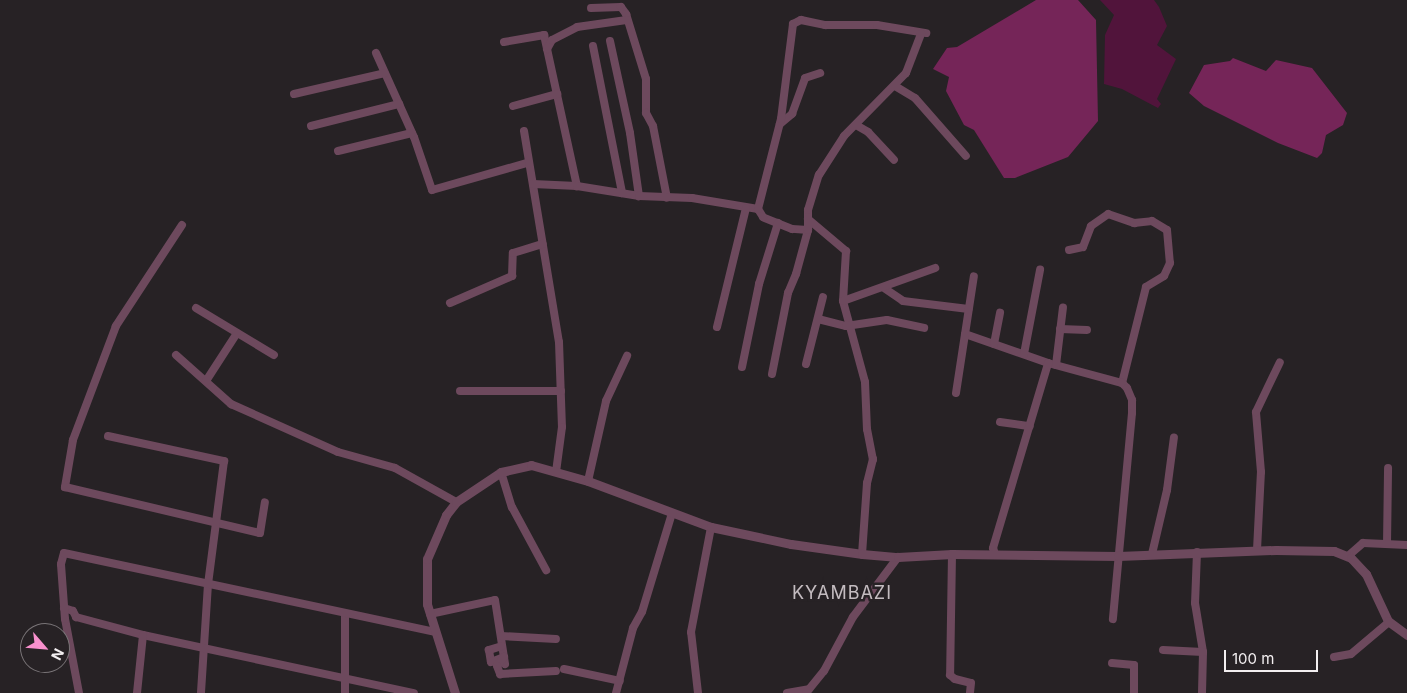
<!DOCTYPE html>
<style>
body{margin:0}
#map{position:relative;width:1407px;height:693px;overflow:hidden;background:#272225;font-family:Inter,sans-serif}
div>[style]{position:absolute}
.green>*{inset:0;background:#51143b}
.forest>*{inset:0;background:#752558}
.minor>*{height:8px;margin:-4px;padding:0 4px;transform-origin:4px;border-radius:4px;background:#6d495d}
.tertiary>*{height:9px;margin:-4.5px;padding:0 4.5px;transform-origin:4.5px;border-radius:4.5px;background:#6d495d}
span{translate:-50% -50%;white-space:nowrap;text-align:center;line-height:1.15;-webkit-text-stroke:5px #272225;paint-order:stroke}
.quarter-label{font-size:18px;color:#c4bcc0;letter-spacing:1px}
.north{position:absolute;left:20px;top:623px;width:50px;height:50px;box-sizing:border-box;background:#272225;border:1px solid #797477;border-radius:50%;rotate:117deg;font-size:14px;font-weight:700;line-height:20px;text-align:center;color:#f3eff1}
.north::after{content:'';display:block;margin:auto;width:18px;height:22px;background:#f890cd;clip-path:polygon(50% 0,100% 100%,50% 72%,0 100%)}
.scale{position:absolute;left:1224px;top:650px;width:94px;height:22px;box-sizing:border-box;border:2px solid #f3eff1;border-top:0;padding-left:6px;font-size:15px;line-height:18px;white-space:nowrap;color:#f3eff1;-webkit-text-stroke:4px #272225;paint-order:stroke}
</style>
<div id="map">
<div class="green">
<div style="clip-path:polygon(1100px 0,1154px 0,1159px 7px,1167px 26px,1157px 45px,1176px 59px,1157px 99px,1161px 104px,1158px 108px,1122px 89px,1104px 84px,1105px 35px,1114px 15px)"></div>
</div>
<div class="forest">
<div style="clip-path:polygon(1036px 0,1078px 0,1096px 20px,1098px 121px,1068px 157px,1015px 178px,1004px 178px,974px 130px,964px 125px,946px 91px,949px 77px,933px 69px,947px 48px,957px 47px)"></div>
<div style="clip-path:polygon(1233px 58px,1266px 71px,1276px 60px,1312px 68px,1347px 113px,1343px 125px,1326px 135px,1322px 153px,1317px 158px,1278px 143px,1204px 106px,1189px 93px,1204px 65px,1230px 61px)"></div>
</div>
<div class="minor">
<div style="left:591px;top:8px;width:30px;rotate:-2deg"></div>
<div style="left:621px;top:7px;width:9px;rotate:54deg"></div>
<div style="left:626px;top:14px;width:68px;rotate:72.9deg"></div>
<div style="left:646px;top:79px;width:34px;rotate:90deg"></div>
<div style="left:646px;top:113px;width:15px;rotate:62deg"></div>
<div style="left:653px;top:126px;width:73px;rotate:79deg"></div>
<div style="left:610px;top:41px;width:94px;rotate:77.7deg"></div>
<div style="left:630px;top:133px;width:64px;rotate:81.9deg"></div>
<div style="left:504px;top:42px;width:41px;rotate:-9.9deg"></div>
<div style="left:544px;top:35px;width:155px;rotate:77.7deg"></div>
<div style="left:593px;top:46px;width:150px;rotate:78.8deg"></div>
<div style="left:547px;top:49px;width:10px;rotate:-61deg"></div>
<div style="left:552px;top:40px;width:28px;rotate:-27deg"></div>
<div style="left:577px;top:27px;width:50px;rotate:-8deg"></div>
<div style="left:376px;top:53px;width:92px;rotate:65.7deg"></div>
<div style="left:414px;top:137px;width:56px;rotate:71.2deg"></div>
<div style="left:432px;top:190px;width:99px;rotate:-15.9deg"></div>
<div style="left:895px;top:86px;width:23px;rotate:31deg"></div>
<div style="left:915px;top:98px;width:77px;rotate:48.7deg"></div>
<div style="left:294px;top:94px;width:93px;rotate:-13deg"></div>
<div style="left:513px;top:106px;width:46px;rotate:-15.3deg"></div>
<div style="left:780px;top:124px;width:16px;rotate:-40deg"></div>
<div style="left:792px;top:114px;width:38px;rotate:-70deg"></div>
<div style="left:805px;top:78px;width:16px;rotate:-18deg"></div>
<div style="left:856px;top:125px;width:14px;rotate:30deg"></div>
<div style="left:868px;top:132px;width:38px;rotate:47deg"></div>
<div style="left:311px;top:126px;width:91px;rotate:-14deg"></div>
<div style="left:524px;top:131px;width:214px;rotate:80.6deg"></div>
<div style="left:559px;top:342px;width:85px;rotate:88deg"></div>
<div style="left:562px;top:427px;width:45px;rotate:97.6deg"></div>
<div style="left:338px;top:151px;width:76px;rotate:-13.7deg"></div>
<div style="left:533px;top:184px;width:44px;rotate:2.6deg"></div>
<div style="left:577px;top:186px;width:63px;rotate:9.2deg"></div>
<div style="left:639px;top:196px;width:53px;rotate:2.2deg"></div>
<div style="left:692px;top:198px;width:67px;rotate:9.5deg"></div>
<div style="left:808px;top:219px;width:50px;rotate:40.1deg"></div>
<div style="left:846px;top:251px;width:50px;rotate:93.4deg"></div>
<div style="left:843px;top:301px;width:84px;rotate:74.8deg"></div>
<div style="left:865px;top:382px;width:47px;rotate:87.6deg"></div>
<div style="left:867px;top:429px;width:31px;rotate:79deg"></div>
<div style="left:873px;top:459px;width:25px;rotate:104deg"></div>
<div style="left:867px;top:483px;width:71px;rotate:94deg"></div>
<div style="left:182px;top:225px;width:121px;rotate:123.2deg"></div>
<div style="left:116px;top:326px;width:122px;rotate:110.7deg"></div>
<div style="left:73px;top:440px;width:48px;rotate:99.7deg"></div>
<div style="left:65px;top:487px;width:200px;rotate:13.3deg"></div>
<div style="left:260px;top:533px;width:31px;rotate:-81deg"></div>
<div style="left:808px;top:230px;width:16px;rotate:-176deg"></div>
<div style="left:792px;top:229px;width:31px;rotate:-158deg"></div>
<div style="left:763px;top:217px;width:9px;rotate:-122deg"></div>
<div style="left:758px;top:209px;width:93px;rotate:-75.7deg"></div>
<div style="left:781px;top:119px;width:96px;rotate:-82.8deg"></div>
<div style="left:793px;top:24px;width:9px;rotate:-27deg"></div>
<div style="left:801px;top:20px;width:25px;rotate:12deg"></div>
<div style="left:825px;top:25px;width:52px"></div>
<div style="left:877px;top:25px;width:50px;rotate:9.3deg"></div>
<div style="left:1069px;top:250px;width:14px;rotate:-12deg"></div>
<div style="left:1083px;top:247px;width:22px;rotate:-69deg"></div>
<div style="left:1091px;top:226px;width:21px;rotate:-35deg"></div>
<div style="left:1108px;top:214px;width:28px;rotate:19deg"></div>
<div style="left:1134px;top:223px;width:18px;rotate:-6deg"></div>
<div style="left:1152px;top:221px;width:17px;rotate:31deg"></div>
<div style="left:1167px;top:230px;width:33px;rotate:85deg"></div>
<div style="left:1170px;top:263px;width:14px;rotate:115deg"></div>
<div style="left:1164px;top:276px;width:21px;rotate:149deg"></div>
<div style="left:1146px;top:287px;width:99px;rotate:104deg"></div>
<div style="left:884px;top:288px;width:23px;rotate:34deg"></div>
<div style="left:903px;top:301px;width:66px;rotate:6.9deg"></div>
<div style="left:843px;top:301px;width:98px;rotate:-19.7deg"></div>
<div style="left:450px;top:303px;width:68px;rotate:-23.5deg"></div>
<div style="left:512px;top:276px;width:23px;rotate:-88deg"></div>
<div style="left:513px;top:253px;width:31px;rotate:-17deg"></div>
<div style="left:196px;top:308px;width:91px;rotate:31.1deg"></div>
<div style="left:818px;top:319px;width:29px;rotate:14deg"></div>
<div style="left:846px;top:326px;width:41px;rotate:-8.3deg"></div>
<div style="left:887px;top:320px;width:38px;rotate:12deg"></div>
<div style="left:717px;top:327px;width:122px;rotate:-76.3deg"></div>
<div style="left:1060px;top:329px;width:27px;rotate:2deg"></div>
<div style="left:965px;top:334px;width:88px;rotate:19.3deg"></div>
<div style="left:1048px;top:363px;width:77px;rotate:15.1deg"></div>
<div style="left:1122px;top:383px;width:7px;rotate:45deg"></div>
<div style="left:1127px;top:388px;width:13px;rotate:67deg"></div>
<div style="left:1132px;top:400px;width:13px;rotate:90deg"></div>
<div style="left:1132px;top:413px;width:207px;rotate:95.3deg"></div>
<div style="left:994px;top:344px;width:32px;rotate:-79deg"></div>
<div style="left:1024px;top:354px;width:86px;rotate:-79.2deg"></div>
<div style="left:176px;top:355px;width:74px;rotate:41.7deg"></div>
<div style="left:231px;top:404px;width:117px;rotate:24.2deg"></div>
<div style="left:338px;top:452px;width:59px;rotate:15.7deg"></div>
<div style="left:395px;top:468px;width:70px;rotate:29.1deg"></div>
<div style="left:806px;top:364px;width:69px;rotate:-75.8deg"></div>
<div style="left:1056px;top:365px;width:58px;rotate:-83.1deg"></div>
<div style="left:742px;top:367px;width:85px;rotate:-78.4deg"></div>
<div style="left:759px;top:284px;width:64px;rotate:-72.7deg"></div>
<div style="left:772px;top:374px;width:83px;rotate:-78.8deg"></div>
<div style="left:788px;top:293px;width:21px;rotate:-67deg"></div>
<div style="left:796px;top:274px;width:46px;rotate:-74.7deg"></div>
<div style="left:808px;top:230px;width:20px;rotate:-90deg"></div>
<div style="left:808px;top:210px;width:37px;rotate:-73deg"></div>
<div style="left:819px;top:175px;width:46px;rotate:-57.3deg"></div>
<div style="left:844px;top:136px;width:88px;rotate:-45.5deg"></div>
<div style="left:906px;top:73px;width:42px;rotate:-69deg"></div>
<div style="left:206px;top:381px;width:57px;rotate:-57.1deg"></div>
<div style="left:460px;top:391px;width:101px"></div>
<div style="left:956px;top:393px;width:118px;rotate:-81.3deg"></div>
<div style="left:1000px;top:422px;width:30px;rotate:8deg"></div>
<div style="left:108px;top:436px;width:119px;rotate:12.2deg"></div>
<div style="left:224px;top:461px;width:124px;rotate:97.4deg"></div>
<div style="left:208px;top:584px;width:109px;rotate:93.7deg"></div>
<div style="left:501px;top:472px;width:37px;rotate:73deg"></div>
<div style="left:512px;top:507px;width:72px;rotate:61.6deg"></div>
<div style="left:588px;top:481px;width:82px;rotate:-77.3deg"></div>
<div style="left:606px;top:401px;width:50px;rotate:-65deg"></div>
<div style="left:1387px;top:544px;width:76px;rotate:-89.2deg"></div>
<div style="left:1257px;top:550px;width:78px;rotate:-87.1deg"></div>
<div style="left:1261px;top:472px;width:60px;rotate:-94.8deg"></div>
<div style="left:1256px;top:412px;width:55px;rotate:-64.4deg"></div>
<div style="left:1197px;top:552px;width:51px;rotate:92.2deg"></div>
<div style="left:1195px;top:603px;width:50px;rotate:80.7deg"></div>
<div style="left:1203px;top:652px;width:41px;rotate:91.4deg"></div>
<div style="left:952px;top:554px;width:121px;rotate:90.9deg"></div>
<div style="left:950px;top:675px;width:6px;rotate:39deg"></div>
<div style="left:955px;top:679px;width:16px;rotate:14deg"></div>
<div style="left:971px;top:683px;width:10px;rotate:96deg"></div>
<div style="left:995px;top:554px;width:6px;rotate:-108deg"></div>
<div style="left:993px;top:548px;width:193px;rotate:-73.4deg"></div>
<div style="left:1152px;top:554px;width:66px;rotate:-76.8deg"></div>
<div style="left:1167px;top:490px;width:53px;rotate:-82.5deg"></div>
<div style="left:1348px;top:556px;width:20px;rotate:-41deg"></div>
<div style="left:1363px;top:543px;width:44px;rotate:2.6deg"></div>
<div style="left:64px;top:608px;width:9px;rotate:18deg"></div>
<div style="left:73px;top:611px;width:7px;rotate:63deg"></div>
<div style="left:76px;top:617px;width:69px;rotate:15deg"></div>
<div style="left:143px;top:635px;width:277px;rotate:12.1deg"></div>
<div style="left:345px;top:614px;width:79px;rotate:90deg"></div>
<div style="left:430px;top:614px;width:66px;rotate:-12.2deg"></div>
<div style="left:495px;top:600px;width:65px;rotate:81.1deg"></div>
<div style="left:501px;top:636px;width:55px;rotate:3.1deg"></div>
<div style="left:502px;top:646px;width:14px;rotate:163deg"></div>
<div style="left:489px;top:650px;width:12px;rotate:81deg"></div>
<div style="left:491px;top:662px;width:14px;rotate:-21deg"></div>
<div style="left:504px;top:657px;width:11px;rotate:128deg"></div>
<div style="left:497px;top:666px;width:9px;rotate:69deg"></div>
<div style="left:500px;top:674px;width:56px;rotate:-3.1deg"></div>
<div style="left:1163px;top:650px;width:40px;rotate:2.9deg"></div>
<div style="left:1334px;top:657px;width:17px;rotate:-10deg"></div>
<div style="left:1351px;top:654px;width:50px;rotate:-40.1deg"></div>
<div style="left:1112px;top:663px;width:22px;rotate:5deg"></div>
<div style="left:1134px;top:665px;width:28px;rotate:90deg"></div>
<div style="left:564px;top:669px;width:57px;rotate:12.1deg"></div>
<div style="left:79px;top:693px;width:75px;rotate:-100.7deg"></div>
<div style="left:65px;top:619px;width:55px;rotate:-94.2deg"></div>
<div style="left:61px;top:564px;width:11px;rotate:-75deg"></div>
<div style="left:64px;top:553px;width:379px;rotate:12deg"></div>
<div style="left:137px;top:693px;width:58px;rotate:-84.1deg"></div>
<div style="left:616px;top:693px;width:67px;rotate:-75.3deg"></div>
<div style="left:633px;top:628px;width:18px;rotate:-61deg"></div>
<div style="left:642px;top:612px;width:103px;rotate:-73.1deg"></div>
<div style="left:698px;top:693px;width:61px;rotate:-96.5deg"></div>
<div style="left:691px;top:632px;width:107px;rotate:-79.2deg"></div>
<div style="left:787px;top:693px;width:22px;rotate:-10deg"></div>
<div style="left:806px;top:693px;width:28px;rotate:-51deg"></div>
<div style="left:824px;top:671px;width:61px;rotate:-61.8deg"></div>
<div style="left:853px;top:617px;width:75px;rotate:-53.1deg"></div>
</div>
<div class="tertiary">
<div style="left:455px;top:693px;width:93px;rotate:-107.5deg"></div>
<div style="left:427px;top:604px;width:45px;rotate:-90deg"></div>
<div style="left:427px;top:559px;width:48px;rotate:-66.6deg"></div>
<div style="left:446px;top:515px;width:16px;rotate:-52deg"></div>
<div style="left:456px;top:502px;width:54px;rotate:-33.7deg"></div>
<div style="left:501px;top:472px;width:31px;rotate:-13deg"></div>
<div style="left:531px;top:465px;width:59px;rotate:15.7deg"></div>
<div style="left:588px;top:481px;width:131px;rotate:20.5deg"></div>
<div style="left:711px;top:527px;width:82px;rotate:12deg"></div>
<div style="left:791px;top:544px;width:72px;rotate:8deg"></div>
<div style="left:862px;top:554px;width:36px;rotate:5deg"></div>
<div style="left:898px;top:557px;width:54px;rotate:-3.2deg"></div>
<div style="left:952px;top:554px;width:166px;rotate:0.7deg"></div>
<div style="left:1118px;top:556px;width:158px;rotate:-2.2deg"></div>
<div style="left:1276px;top:550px;width:58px;rotate:1deg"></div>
<div style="left:1334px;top:551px;width:18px;rotate:22deg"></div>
<div style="left:1351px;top:558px;width:22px;rotate:47deg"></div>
<div style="left:1366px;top:574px;width:52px;rotate:64.9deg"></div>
<div style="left:1388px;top:621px;width:24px;rotate:36deg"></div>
</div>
<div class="quarter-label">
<span style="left:842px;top:593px">KYAMBAZI</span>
</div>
<div class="north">N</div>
<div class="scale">100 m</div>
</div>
